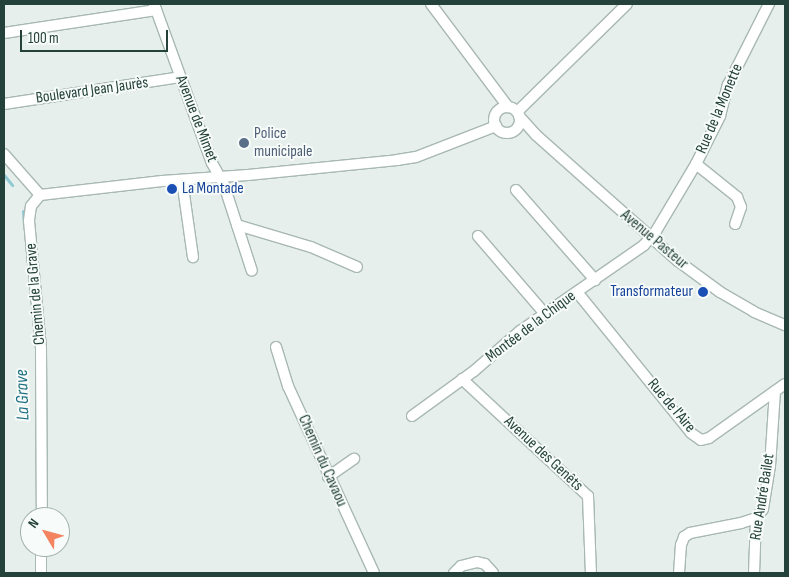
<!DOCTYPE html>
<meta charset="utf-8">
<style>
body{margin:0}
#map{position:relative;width:789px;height:577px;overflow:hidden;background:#e6efeb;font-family:"Sofia Sans Condensed",sans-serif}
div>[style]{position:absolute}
.stream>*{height:3px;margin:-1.5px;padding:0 1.5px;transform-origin:1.5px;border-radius:1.5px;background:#8ec9d4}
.roads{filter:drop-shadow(1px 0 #a8b8b2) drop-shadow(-1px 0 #a8b8b2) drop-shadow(0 1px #a8b8b2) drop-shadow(0 -1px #a8b8b2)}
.minor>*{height:10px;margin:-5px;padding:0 5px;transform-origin:5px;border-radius:5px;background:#fff}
.minor>.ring{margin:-5px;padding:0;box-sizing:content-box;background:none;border:10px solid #fff;border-radius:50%}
.dots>*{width:14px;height:14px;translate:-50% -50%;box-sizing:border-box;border:2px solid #f7fbf9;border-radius:50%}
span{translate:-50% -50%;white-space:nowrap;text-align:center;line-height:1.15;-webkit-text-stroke:4px #f7fbf9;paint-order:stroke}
.street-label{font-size:16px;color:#24423a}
.service-label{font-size:16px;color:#4e5e75}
.left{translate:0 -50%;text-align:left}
.transit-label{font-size:16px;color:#164399}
.right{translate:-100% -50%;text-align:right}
.water-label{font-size:18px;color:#1c6f80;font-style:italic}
.frame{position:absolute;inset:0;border:5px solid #24423a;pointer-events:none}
.north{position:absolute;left:20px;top:507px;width:50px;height:50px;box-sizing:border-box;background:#f7fbf9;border:1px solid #a3b1ad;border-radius:50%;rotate:307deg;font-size:14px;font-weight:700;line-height:20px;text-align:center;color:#24423a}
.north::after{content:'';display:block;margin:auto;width:18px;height:22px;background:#f4845f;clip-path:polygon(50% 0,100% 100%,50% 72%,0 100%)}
.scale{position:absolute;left:20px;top:30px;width:148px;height:22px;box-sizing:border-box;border:2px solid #24423a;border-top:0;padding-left:6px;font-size:15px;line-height:18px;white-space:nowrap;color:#24423a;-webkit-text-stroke:4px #f7fbf9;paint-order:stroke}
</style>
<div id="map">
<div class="stream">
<div style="left:4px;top:175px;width:13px;rotate:51deg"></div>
<div style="left:23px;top:211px;width:13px;rotate:86deg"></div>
<div style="left:36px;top:353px;width:9px;rotate:90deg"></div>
<div style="left:36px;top:573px;width:8px;rotate:-90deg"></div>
</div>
<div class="roads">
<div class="minor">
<div style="left:154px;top:4px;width:169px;rotate:70deg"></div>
<div style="left:212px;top:163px;width:25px;rotate:61deg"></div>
<div style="left:224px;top:185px;width:90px;rotate:72deg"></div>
<div style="left:431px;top:4px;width:129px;rotate:53.2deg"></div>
<div style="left:4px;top:33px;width:154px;rotate:-8.6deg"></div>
<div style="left:4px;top:104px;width:178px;rotate:-8.7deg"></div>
<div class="ring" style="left:494px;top:107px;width:16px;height:16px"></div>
<div style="left:517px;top:112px;width:154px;rotate:-44.5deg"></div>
<div style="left:519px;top:116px;width:25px;rotate:48deg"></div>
<div style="left:536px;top:135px;width:190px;rotate:41.6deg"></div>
<div style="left:678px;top:261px;width:52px;rotate:36.4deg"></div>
<div style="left:720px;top:292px;width:39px;rotate:30deg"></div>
<div style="left:754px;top:312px;width:34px;rotate:23deg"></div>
<div style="left:4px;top:154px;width:55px;rotate:48.7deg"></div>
<div style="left:696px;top:164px;width:53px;rotate:38.8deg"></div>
<div style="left:737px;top:197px;width:11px;rotate:68deg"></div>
<div style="left:741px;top:207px;width:18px;rotate:109deg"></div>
<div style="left:182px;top:180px;width:78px;rotate:81.9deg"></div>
<div style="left:516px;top:190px;width:120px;rotate:48.7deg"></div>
<div style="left:40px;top:195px;width:123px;rotate:-6.5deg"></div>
<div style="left:162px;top:181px;width:86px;rotate:-4deg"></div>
<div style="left:248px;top:175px;width:150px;rotate:-5.7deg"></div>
<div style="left:397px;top:160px;width:19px;rotate:-9deg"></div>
<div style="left:416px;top:157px;width:86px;rotate:-21.2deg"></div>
<div style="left:40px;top:195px;width:14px;rotate:129deg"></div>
<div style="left:31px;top:206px;width:15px;rotate:98deg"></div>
<div style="left:29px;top:221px;width:128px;rotate:84.6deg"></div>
<div style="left:41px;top:348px;width:169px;rotate:89.7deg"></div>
<div style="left:237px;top:225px;width:77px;rotate:16.6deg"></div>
<div style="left:311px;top:247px;width:50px;rotate:23.5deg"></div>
<div style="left:478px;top:236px;width:103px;rotate:49.3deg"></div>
<div style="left:577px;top:292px;width:181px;rotate:51deg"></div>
<div style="left:691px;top:433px;width:12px;rotate:35deg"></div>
<div style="left:701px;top:440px;width:8px;rotate:-14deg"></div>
<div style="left:709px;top:438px;width:93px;rotate:-35.4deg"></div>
<div style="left:276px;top:347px;width:41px;rotate:72.9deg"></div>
<div style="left:288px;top:386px;width:206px;rotate:65.3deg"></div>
<div style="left:462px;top:379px;width:172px;rotate:42.9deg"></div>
<div style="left:588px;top:496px;width:77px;rotate:87.8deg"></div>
<div style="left:412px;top:416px;width:77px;rotate:-36deg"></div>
<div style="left:474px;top:371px;width:61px;rotate:-41deg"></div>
<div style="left:520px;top:331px;width:151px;rotate:-34.7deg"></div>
<div style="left:644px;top:245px;width:18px;rotate:-49deg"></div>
<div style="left:656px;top:231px;width:78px;rotate:-59.2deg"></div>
<div style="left:696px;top:164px;width:54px;rotate:-63.4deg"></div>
<div style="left:720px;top:116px;width:32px;rotate:-76deg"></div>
<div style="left:728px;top:85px;width:91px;rotate:-63.2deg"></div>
<div style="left:328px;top:477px;width:32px;rotate:-35deg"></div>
<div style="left:41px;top:573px;width:26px;rotate:-90deg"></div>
<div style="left:454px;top:573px;width:10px;rotate:-45deg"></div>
<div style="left:461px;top:566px;width:16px;rotate:-14deg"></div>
<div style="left:477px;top:562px;width:8px;rotate:14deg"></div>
<div style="left:485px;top:564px;width:12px;rotate:48deg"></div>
<div style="left:679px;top:573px;width:28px;rotate:-86deg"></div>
<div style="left:681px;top:545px;width:9px;rotate:-69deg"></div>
<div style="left:684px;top:537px;width:7px;rotate:-34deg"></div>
<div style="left:690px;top:533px;width:52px;rotate:-11.1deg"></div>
<div style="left:741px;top:523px;width:16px;rotate:-18deg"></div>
<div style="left:754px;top:573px;width:55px;rotate:-87.9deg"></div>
<div style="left:756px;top:518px;width:11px;rotate:-52deg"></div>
<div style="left:763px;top:509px;width:44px;rotate:-80.8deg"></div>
<div style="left:770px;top:466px;width:75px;rotate:-86.2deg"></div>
</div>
</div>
<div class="dots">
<div style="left:244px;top:143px;background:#5c6f8a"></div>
<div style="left:172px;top:189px;background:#1a4fb4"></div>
<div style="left:703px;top:292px;background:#1a4fb4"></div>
</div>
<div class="street-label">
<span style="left:92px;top:91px;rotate:-8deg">Boulevard Jean Jaurès</span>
<span style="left:720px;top:109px;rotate:-67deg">Rue de la Monette</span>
<span style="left:196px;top:119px;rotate:69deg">Avenue de Mimet</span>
<span style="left:654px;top:240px;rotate:40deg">Avenue Pasteur</span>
<span style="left:36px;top:294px;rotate:-95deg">Chemin de la Grave</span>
<span style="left:531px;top:327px;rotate:-37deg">Montée de la Chique</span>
<span style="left:671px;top:406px;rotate:50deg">Rue de l'Aire</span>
<span style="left:543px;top:454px;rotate:43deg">Avenue des Genêts</span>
<span style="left:322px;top:461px;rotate:66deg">Chemin du Cavaou</span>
<span style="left:763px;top:497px;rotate:-81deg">Rue André Bailet</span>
</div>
<div class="service-label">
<span class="left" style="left:254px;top:143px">Police<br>municipale</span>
</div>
<div class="transit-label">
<span class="left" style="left:182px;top:189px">La Montade</span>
<span class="right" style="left:693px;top:292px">Transformateur</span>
</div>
<div class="water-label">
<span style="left:23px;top:395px;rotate:-92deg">La Grave</span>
</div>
<div class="frame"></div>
<div class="north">N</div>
<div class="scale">100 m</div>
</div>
